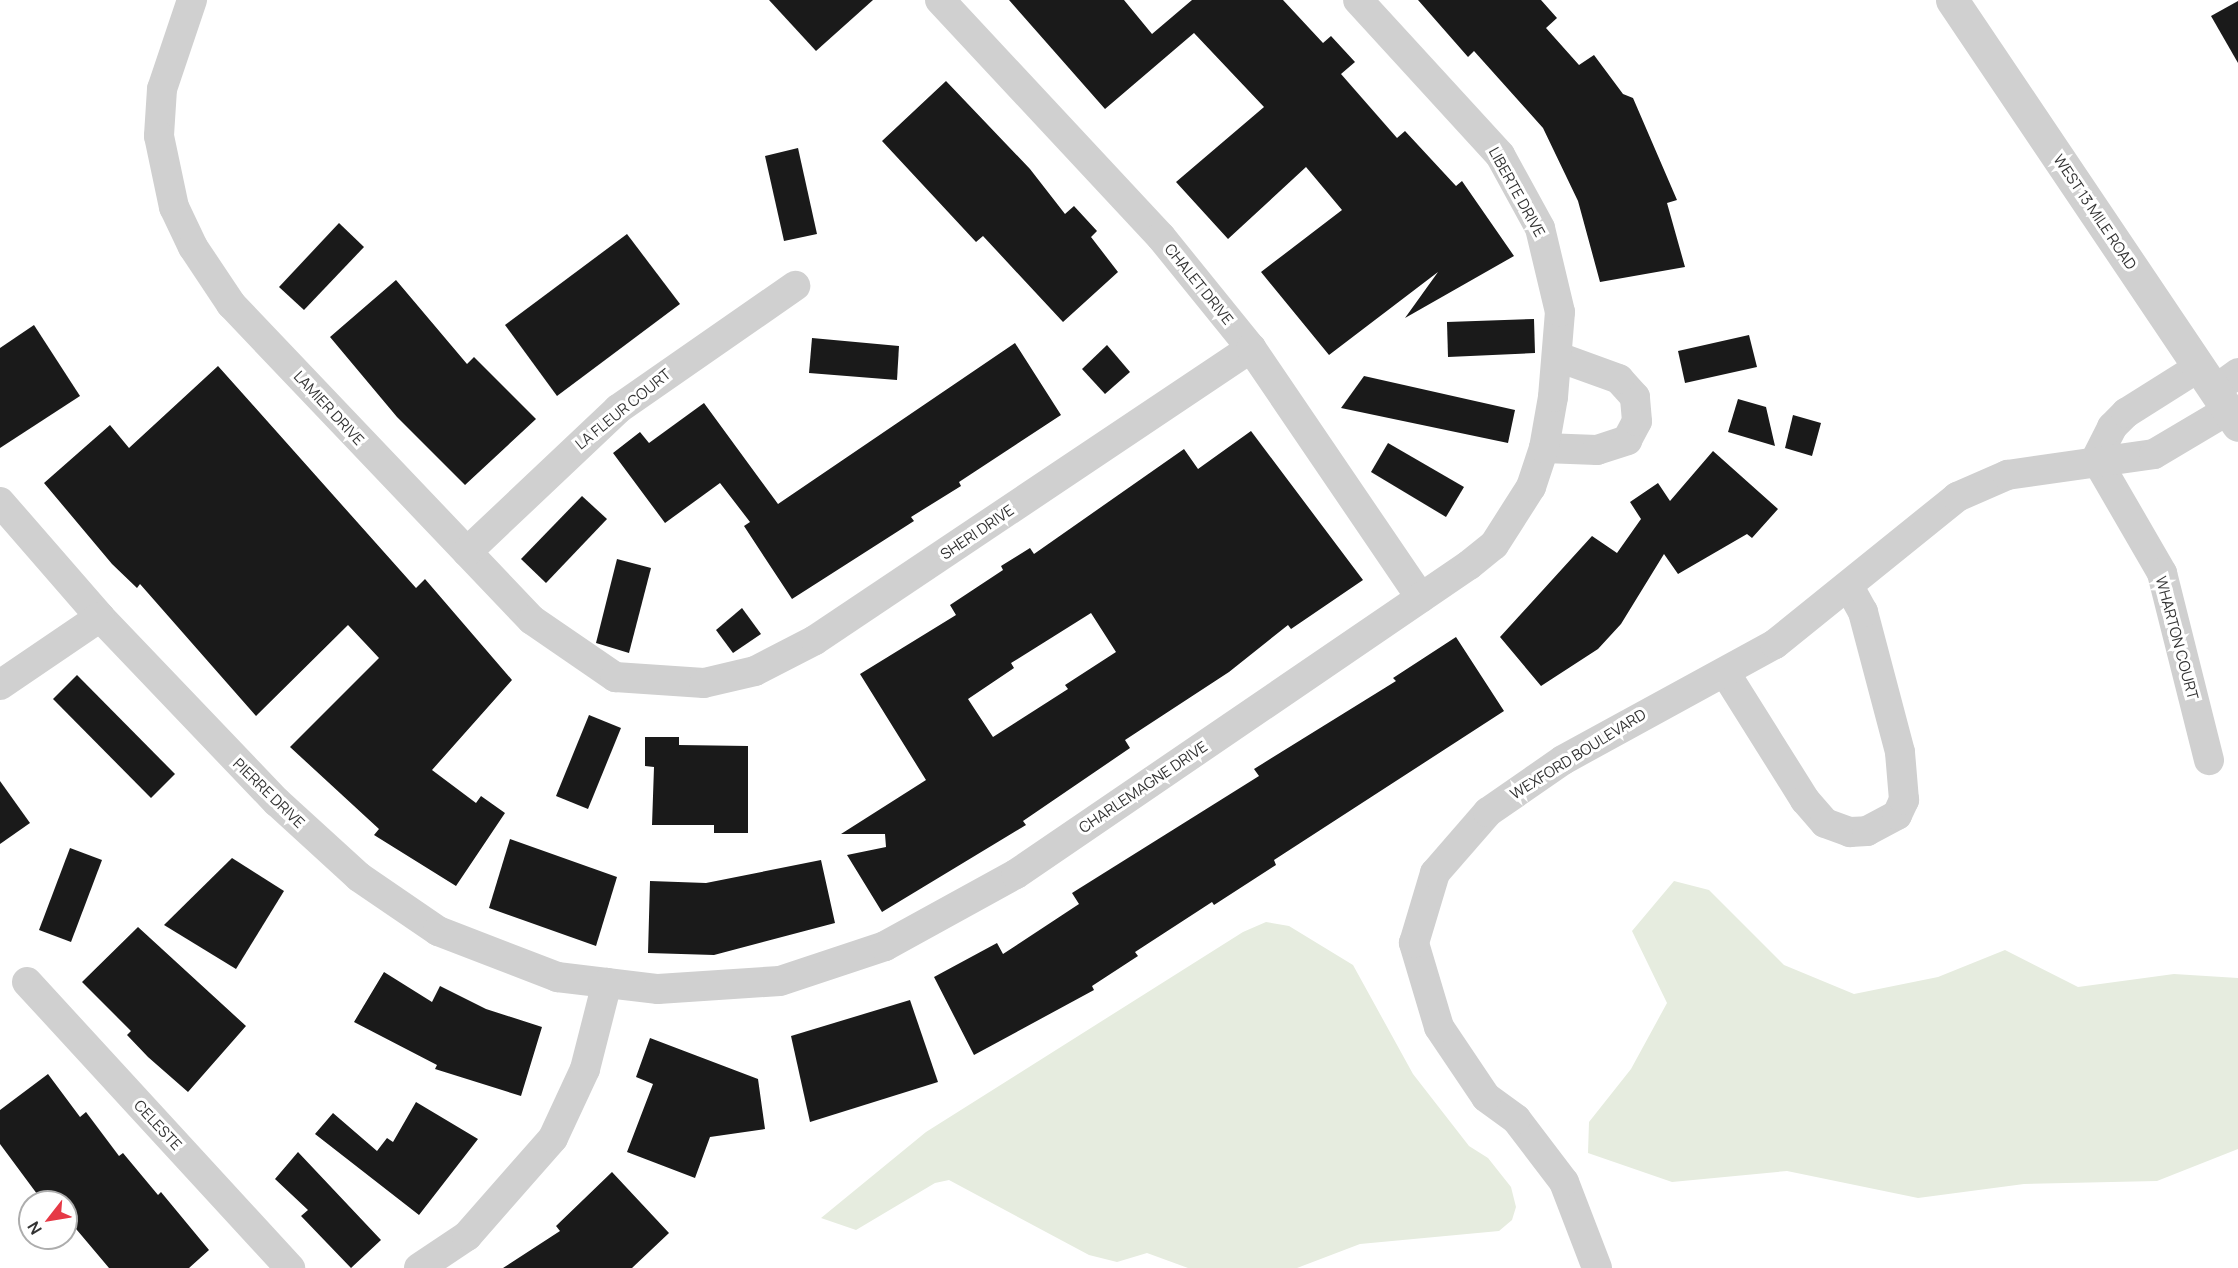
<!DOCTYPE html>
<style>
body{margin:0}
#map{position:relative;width:2238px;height:1268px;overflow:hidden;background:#fff;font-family:Manrope,sans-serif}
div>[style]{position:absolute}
.green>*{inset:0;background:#e6ecdf}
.building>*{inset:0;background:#1a1a1a}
.minor>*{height:30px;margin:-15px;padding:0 15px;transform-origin:15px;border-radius:15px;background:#d0d0d0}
.tertiary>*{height:33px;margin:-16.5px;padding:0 16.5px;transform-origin:16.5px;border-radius:16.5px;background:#d0d0d0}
span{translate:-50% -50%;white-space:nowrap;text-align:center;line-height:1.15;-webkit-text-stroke:6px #fff;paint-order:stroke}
.street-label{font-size:15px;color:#333}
.north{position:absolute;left:18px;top:1190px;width:60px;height:60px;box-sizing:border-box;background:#fff;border:2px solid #adadad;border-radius:50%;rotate:239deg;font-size:16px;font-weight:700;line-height:24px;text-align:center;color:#333}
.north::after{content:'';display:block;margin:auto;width:21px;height:27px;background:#e63946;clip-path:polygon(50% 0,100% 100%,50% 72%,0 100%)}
</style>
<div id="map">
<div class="green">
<div style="clip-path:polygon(1674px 881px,1709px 890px,1784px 965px,1854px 994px,1938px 977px,2005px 950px,2078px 987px,2174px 974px,2238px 978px,2238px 1149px,2157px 1181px,2024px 1184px,1918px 1198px,1787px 1171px,1672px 1182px,1588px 1153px,1589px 1122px,1631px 1069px,1667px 1003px,1632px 931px)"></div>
<div style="clip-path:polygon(1266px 922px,1289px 926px,1353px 965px,1413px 1074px,1469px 1146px,1488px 1158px,1511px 1187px,1516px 1207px,1512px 1220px,1499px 1231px,1360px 1244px,1297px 1268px,1188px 1268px,1147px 1253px,1117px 1262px,1089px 1255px,949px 1180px,935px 1183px,856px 1230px,821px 1218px,926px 1132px,1243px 932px)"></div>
</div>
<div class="building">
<div style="clip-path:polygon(769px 0,873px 0,816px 51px)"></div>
<div style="clip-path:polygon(1009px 0,1124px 0,1152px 34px,1192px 0,1283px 0,1323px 43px,1331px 36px,1355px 62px,1341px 74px,1397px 138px,1405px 131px,1456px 186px,1462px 181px,1514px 256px,1405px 318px,1438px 272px,1329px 355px,1261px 272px,1342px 210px,1306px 167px,1228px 239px,1176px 182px,1264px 107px,1194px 33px,1105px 109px)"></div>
<div style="clip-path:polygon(1418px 0,1541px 0,1557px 18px,1546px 28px,1579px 65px,1594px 55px,1623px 94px,1633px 98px,1677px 200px,1667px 203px,1685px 267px,1600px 282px,1578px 201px,1543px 128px,1474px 51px,1468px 57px)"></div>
<div style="clip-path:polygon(2238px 1px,2238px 63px,2211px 16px)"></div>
<div style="clip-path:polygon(946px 81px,1030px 169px,1065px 214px,1074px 206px,1097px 231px,1091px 237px,1118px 272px,1063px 322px,983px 236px,976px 242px,882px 141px)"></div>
<div style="clip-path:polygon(798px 148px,817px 234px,784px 241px,765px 156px)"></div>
<div style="clip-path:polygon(339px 223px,364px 247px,304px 310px,279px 287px)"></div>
<div style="clip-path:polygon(627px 234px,680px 304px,557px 396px,505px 325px)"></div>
<div style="clip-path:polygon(396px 280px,467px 364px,474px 357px,536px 419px,465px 485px,397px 417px,330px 337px)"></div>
<div style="clip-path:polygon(1534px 319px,1535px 353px,1448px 357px,1447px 322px)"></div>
<div style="clip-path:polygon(34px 325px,80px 396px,0 448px,0 348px)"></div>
<div style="clip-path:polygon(1749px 335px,1757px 367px,1685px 383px,1678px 351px)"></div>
<div style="clip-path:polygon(812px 338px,899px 346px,897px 380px,809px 373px)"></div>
<div style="clip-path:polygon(1015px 343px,1061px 415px,959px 482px,961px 486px,911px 517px,914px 521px,792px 599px,744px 526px,750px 522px,720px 483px,665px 523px,613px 453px,640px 432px,649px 443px,704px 403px,778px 504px)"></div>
<div style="clip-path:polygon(1107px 345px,1130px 372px,1105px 394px,1082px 369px)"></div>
<div style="clip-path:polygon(218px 366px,416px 588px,425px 579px,512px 680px,432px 770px,476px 803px,481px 796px,505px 813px,456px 886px,374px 835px,379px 829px,290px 747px,379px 658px,348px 625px,256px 716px,140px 584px,137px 588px,112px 564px,44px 483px,110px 425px,129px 448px)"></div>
<div style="clip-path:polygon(1364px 376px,1515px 410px,1508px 443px,1341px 408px)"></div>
<div style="clip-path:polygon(1738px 399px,1766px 407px,1775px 446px,1728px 432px)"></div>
<div style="clip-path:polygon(1793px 415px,1821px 423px,1812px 456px,1785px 448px)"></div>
<div style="clip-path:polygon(evenodd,1251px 431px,1363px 580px,1291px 629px,1288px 625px,1229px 672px,1125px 740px,1130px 748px,1023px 821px,1026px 825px,882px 912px,847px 855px,886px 847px,885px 834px,841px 834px,926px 780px,860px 674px,956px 615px,950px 605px,1003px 570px,1001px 566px,1030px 548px,1034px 554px,1184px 449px,1198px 469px,1251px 431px,1091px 613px,1116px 652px,1065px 685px,1068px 689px,993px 737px,968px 699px,1014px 668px,1011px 663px,1091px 613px)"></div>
<div style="clip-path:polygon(1388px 443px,1464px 487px,1446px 517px,1371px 472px)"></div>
<div style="clip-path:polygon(1713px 451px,1778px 509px,1752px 538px,1747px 534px,1678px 574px,1664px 554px,1621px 624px,1598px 649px,1541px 686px,1500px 637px,1592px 536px,1617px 553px,1641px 519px,1630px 502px,1658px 483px,1670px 501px)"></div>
<div style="clip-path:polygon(582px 496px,607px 519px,546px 583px,521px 559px)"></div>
<div style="clip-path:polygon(617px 559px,651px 568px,629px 653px,596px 643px)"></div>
<div style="clip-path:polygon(742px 608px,761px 634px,733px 653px,716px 630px)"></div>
<div style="clip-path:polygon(1456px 637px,1504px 711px,1274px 860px,1276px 865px,1214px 905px,1212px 902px,1135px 952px,1138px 956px,1092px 986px,1094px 990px,974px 1055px,934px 977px,997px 943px,1003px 954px,1079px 904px,1072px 893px,1259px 776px,1254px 769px,1396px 681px,1393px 678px)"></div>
<div style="clip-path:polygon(77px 675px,175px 774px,151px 798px,53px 699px)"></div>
<div style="clip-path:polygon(589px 715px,621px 728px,588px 809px,556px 796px)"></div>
<div style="clip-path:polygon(645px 737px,679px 737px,679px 745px,748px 746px,748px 833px,714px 833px,714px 825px,652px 825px,654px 767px,645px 766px)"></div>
<div style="clip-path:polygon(0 781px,30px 823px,0 844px)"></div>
<div style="clip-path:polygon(510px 839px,617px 877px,596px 946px,489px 908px)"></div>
<div style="clip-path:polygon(70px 848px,102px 860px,71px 942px,39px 930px)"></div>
<div style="clip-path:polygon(232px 858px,284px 891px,236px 969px,164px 925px)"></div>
<div style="clip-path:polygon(821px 860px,835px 923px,714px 955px,648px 953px,650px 881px,706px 883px)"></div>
<div style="clip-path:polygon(138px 927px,246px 1026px,188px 1092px,148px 1057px,127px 1035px,131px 1031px,82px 982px)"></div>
<div style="clip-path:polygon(384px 972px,432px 1002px,440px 986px,486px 1009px,542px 1027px,521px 1096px,435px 1069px,437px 1065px,354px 1022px)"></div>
<div style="clip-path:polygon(910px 1000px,938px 1082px,810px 1122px,791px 1036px)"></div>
<div style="clip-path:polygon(650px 1038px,758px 1079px,765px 1129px,710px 1137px,695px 1178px,627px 1152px,653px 1084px,636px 1077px)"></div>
<div style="clip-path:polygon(48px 1074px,80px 1117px,86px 1112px,119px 1156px,123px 1153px,158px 1195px,161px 1192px,209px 1250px,189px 1268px,109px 1268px,66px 1217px,66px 1202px,43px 1202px,0 1144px,0 1110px)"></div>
<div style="clip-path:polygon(416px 1102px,478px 1139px,419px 1215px,315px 1134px,333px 1113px,377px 1151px,387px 1138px,393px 1142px)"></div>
<div style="clip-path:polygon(298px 1152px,381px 1240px,351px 1268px,301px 1216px,308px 1210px,275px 1179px)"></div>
<div style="clip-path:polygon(612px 1172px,669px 1233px,632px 1268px,503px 1268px,560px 1231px,556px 1226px)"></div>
</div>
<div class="minor">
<div style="left:192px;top:0;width:94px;rotate:108.6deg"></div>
<div style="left:162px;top:89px;width:47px;rotate:93.7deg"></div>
<div style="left:159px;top:136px;width:73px;rotate:78.1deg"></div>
<div style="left:174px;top:207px;width:44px;rotate:64.6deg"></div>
<div style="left:193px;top:247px;width:69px;rotate:56.3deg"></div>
<div style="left:231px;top:304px;width:436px;rotate:46.4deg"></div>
<div style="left:532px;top:620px;width:101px;rotate:34.5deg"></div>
<div style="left:615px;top:677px;width:89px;rotate:3.9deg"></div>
<div style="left:704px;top:683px;width:52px;rotate:-13.2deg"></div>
<div style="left:755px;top:671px;width:68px;rotate:-27.3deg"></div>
<div style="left:815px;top:640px;width:525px;rotate:-33.81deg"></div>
<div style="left:940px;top:0;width:324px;rotate:47deg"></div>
<div style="left:1161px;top:237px;width:143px;rotate:51deg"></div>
<div style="left:1251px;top:348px;width:302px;rotate:55.8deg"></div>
<div style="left:2215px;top:390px;width:29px;rotate:-36deg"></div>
<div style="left:1544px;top:448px;width:53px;rotate:2.2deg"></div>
<div style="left:1597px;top:450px;width:32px;rotate:-18deg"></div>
<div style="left:1627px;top:440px;width:21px;rotate:-62deg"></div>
<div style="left:1637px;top:421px;width:24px;rotate:-95deg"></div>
<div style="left:1635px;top:397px;width:24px;rotate:-132deg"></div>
<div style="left:1619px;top:379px;width:65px;rotate:-160.2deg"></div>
<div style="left:2096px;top:459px;width:132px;rotate:59.9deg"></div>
<div style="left:2162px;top:573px;width:193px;rotate:75.9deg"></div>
<div style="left:2096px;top:459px;width:36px;rotate:-63deg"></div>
<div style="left:2112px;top:427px;width:20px;rotate:-45deg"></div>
<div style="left:2126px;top:413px;width:86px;rotate:-32.2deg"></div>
<div style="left:0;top:502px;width:152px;rotate:49deg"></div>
<div style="left:100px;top:617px;width:256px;rotate:46.3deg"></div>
<div style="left:277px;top:802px;width:111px;rotate:42.4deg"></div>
<div style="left:359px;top:877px;width:96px;rotate:34.4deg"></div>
<div style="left:438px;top:931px;width:128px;rotate:21.1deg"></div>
<div style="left:557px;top:977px;width:102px;rotate:6.8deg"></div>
<div style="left:658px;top:989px;width:122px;rotate:-3.8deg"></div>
<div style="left:780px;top:981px;width:111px;rotate:-18.4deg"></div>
<div style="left:885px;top:946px;width:149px;rotate:-28.8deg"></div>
<div style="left:1016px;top:874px;width:548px;rotate:-34.3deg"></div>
<div style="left:1469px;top:565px;width:32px;rotate:-39deg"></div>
<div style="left:1494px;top:545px;width:69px;rotate:-57.5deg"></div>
<div style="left:1531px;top:487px;width:41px;rotate:-71.6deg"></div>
<div style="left:1544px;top:448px;width:52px;rotate:-80deg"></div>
<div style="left:1553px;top:397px;width:85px;rotate:-85.3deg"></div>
<div style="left:1560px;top:312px;width:86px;rotate:-103.4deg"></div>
<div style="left:1540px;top:228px;width:83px;rotate:-118.7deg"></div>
<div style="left:1500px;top:155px;width:210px;rotate:-132.5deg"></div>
<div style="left:467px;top:552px;width:208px;rotate:-43.4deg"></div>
<div style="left:618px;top:409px;width:216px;rotate:-34.8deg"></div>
<div style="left:1726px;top:674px;width:149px;rotate:57.9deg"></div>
<div style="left:1805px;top:800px;width:30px;rotate:49deg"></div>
<div style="left:1825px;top:823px;width:27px;rotate:20deg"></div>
<div style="left:1850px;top:832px;width:17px;rotate:-3deg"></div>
<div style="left:1867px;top:831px;width:34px;rotate:-28deg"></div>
<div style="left:1897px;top:815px;width:17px;rotate:-65deg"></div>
<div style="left:1904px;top:800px;width:48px;rotate:-94.8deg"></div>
<div style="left:1900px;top:752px;width:145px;rotate:-104.8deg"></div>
<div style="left:1863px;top:612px;width:29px;rotate:-119deg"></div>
<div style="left:0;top:685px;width:121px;rotate:-34.2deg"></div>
<div style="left:27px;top:982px;width:389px;rotate:47.4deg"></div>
<div style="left:419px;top:1268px;width:58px;rotate:-33.7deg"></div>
<div style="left:467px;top:1236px;width:130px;rotate:-48.7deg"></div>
<div style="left:553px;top:1138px;width:76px;rotate:-65.1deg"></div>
<div style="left:585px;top:1069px;width:89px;rotate:-75.7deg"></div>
<div style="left:1597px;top:1268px;width:92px;rotate:-111deg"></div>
<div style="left:1564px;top:1182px;width:79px;rotate:-127.3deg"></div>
<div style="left:1516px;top:1119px;width:37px;rotate:-144deg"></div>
<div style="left:1486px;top:1097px;width:84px;rotate:-123.9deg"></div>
<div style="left:1439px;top:1027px;width:88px;rotate:-106.6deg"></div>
<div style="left:1414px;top:943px;width:73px;rotate:-73.3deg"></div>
<div style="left:1435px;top:873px;width:81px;rotate:-49deg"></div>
<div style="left:1488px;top:812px;width:91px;rotate:-34.7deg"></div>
<div style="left:1563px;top:760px;width:242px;rotate:-28.7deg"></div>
<div style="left:1775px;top:644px;width:234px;rotate:-38.9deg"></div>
<div style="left:1957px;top:497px;width:55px;rotate:-23.7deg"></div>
<div style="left:2007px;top:475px;width:148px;rotate:-8.1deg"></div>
<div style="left:2154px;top:454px;width:86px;rotate:-30.7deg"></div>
</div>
<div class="tertiary">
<div style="left:1952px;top:0;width:512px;rotate:56.06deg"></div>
</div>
<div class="street-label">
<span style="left:1517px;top:192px;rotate:61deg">LIBERTE DRIVE</span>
<span style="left:2095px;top:212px;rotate:56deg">WEST 13 MILE ROAD</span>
<span style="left:1199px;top:284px;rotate:51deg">CHALET DRIVE</span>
<span style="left:329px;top:408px;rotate:47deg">LAMIER DRIVE</span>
<span style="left:623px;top:409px;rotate:-39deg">LA FLEUR COURT</span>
<span style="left:977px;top:532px;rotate:-34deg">SHERI DRIVE</span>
<span style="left:2177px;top:638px;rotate:75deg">WHARTON COURT</span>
<span style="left:1578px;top:754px;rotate:-32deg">WEXFORD BOULEVARD</span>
<span style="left:1143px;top:787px;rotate:-34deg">CHARLEMAGNE DRIVE</span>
<span style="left:269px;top:793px;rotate:44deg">PIERRE DRIVE</span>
<span style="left:158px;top:1125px;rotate:47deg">CELESTE</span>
</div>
<div class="north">N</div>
</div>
